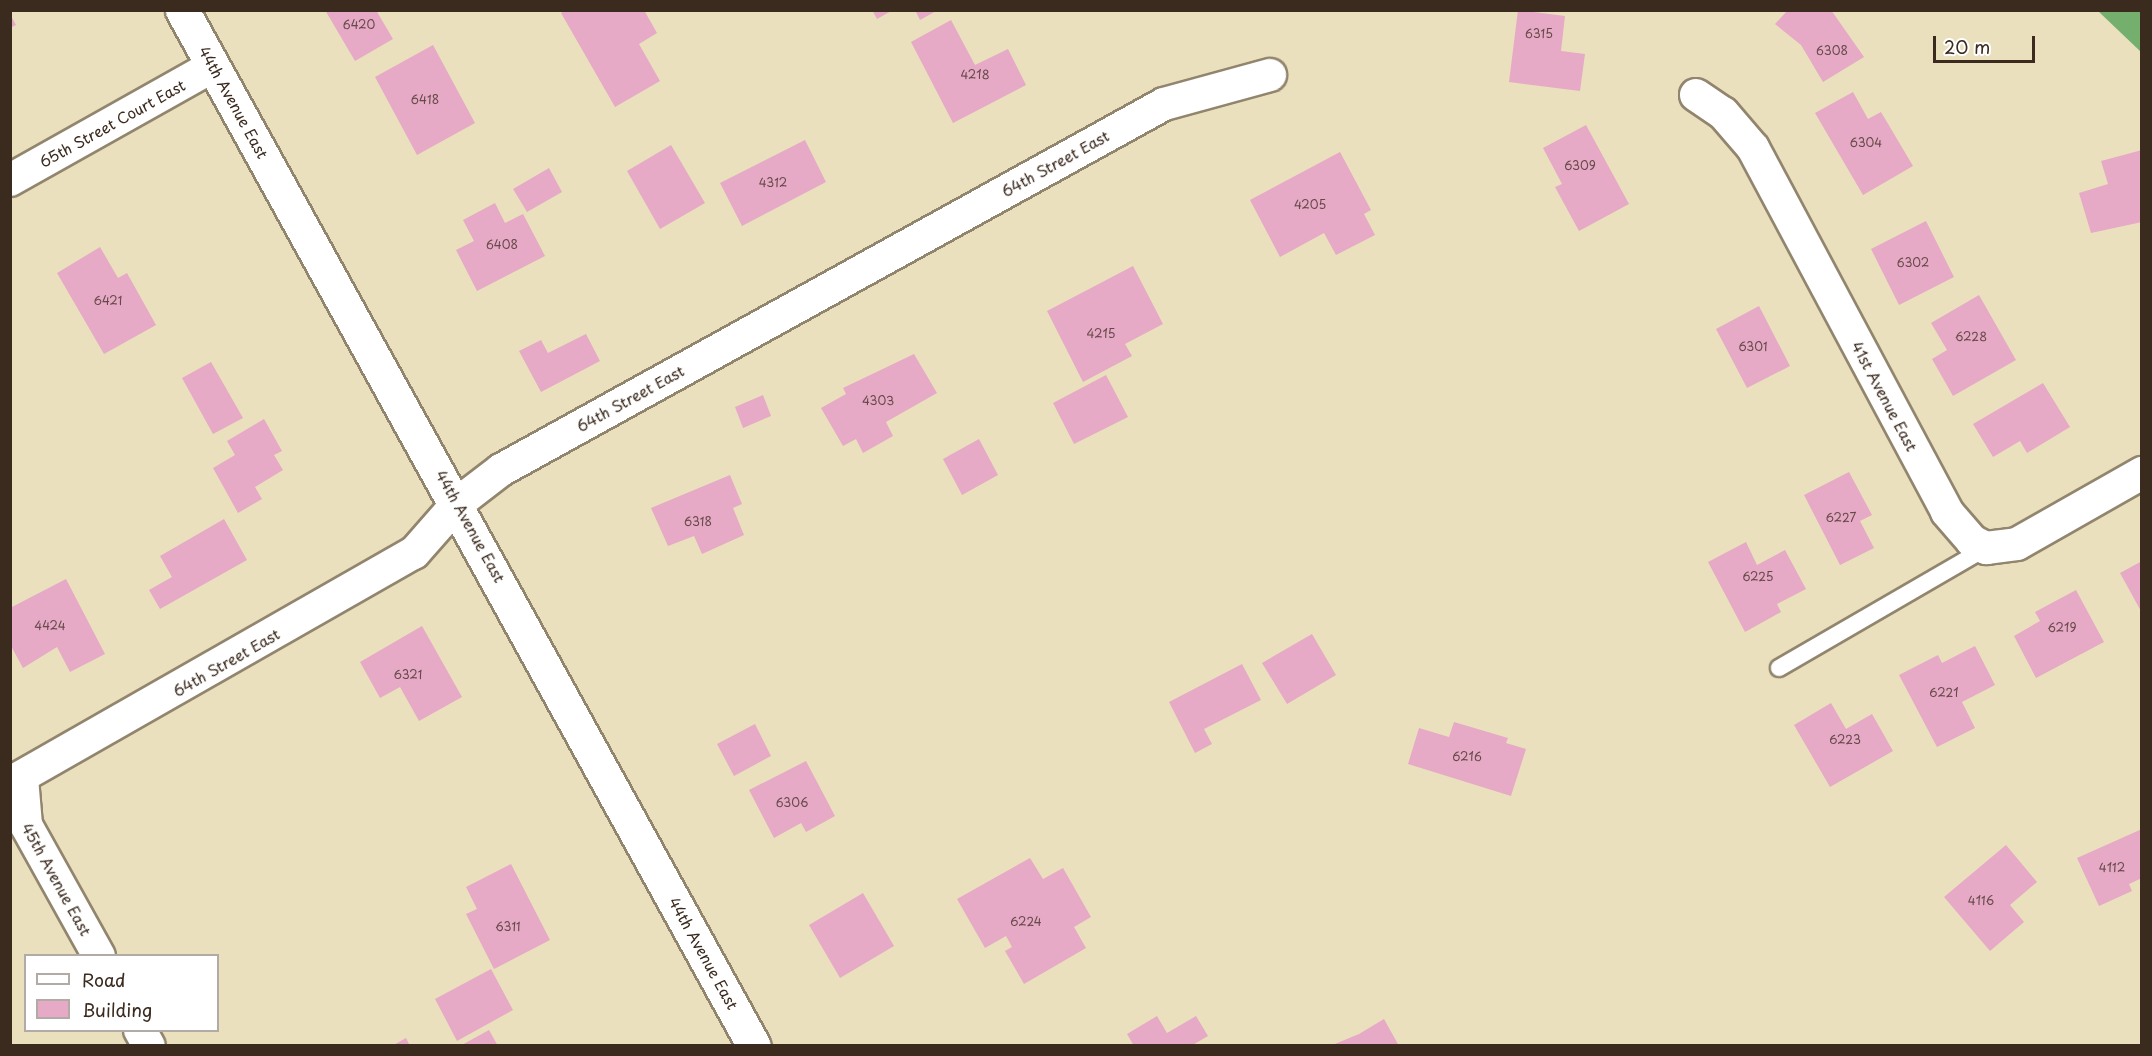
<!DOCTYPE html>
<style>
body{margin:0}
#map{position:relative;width:2152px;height:1056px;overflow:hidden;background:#eae0bd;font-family:"Playpen Sans",sans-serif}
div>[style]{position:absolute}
.forest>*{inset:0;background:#74af6e}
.building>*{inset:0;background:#e6a9c6}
.roads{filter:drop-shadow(2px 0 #92856e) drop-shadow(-2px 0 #92856e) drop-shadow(0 2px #92856e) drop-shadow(0 -2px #92856e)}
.service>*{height:16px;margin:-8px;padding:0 8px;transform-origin:8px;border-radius:8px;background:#fff}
.minor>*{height:32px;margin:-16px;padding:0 16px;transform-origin:16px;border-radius:16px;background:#fff}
.tertiary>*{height:33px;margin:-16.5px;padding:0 16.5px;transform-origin:16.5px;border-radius:16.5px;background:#fff}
span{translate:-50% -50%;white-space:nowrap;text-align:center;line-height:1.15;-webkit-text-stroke:5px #fff;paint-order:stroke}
.number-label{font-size:12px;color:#664a48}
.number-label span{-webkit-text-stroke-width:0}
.street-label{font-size:15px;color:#3b2a1e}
.frame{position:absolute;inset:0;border:12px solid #3b2a1e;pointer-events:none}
.legend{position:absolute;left:24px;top:954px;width:195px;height:78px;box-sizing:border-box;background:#fff;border:2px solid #b1aaa5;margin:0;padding:8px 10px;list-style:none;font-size:18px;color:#3b2a1e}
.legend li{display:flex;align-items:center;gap:12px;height:30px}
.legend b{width:30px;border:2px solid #b1aaa5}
.scale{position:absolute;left:1933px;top:36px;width:102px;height:27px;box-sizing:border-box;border:3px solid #3b2a1e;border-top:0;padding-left:8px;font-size:18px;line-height:21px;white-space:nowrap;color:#3b2a1e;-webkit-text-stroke:4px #fff;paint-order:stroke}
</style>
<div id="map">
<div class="forest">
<div style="clip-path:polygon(2098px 11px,2141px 11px,2141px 52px)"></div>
</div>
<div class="building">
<div style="clip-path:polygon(325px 10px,376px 10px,393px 39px,355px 61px)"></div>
<div style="clip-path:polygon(566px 10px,644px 10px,657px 33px,639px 44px,660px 81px,615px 107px,561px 13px)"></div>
<div style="clip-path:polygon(872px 10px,893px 10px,877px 19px)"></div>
<div style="clip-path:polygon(915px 10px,938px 10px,920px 20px)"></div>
<div style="clip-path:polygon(1518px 10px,1565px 16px,1561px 51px,1585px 54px,1580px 91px,1509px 82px)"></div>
<div style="clip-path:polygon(1788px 10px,1831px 10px,1864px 57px,1823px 82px,1801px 45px,1775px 24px)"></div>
<div style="clip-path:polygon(10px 14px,16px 25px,10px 28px)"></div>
<div style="clip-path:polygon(951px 20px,975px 65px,1008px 49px,1026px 85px,953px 123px,911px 42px)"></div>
<div style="clip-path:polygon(433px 45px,475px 123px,417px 155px,375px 77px)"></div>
<div style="clip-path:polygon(1853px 92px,1868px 119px,1881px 112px,1913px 166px,1863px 195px,1815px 113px)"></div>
<div style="clip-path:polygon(1586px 125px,1629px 204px,1579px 231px,1555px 187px,1562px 184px,1543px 148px)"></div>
<div style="clip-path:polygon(805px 140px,826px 182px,742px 226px,720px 183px)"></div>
<div style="clip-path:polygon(671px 145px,705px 203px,660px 229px,627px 171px)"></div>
<div style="clip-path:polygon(2142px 150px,2142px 222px,2091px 233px,2079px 193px,2108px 184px,2101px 161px)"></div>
<div style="clip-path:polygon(1340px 152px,1371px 210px,1364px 214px,1375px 235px,1336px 255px,1324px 233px,1280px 257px,1250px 200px)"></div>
<div style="clip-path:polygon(549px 168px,562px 192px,527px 212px,513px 189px)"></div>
<div style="clip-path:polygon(495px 203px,505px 223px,523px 214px,545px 256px,477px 291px,456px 250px,474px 241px,463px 220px)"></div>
<div style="clip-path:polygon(1926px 221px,1954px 277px,1899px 305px,1871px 249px)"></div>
<div style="clip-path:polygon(100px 247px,118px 278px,127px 273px,156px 325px,104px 354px,57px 273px)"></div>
<div style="clip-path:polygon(1133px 266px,1163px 324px,1125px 344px,1132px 356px,1083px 382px,1047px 311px)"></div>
<div style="clip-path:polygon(1979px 295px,2016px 360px,1953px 396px,1932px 359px,1947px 350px,1931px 323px)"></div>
<div style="clip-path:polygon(1759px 306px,1790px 366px,1747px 388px,1716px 329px)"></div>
<div style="clip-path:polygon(586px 334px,600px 361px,541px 392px,519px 351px,541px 340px,548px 353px)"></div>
<div style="clip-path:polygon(914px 354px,937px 393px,886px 422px,893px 436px,863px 453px,856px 439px,843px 446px,821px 408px,846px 394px,843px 388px)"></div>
<div style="clip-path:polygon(211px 362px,243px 418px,213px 434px,182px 378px)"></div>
<div style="clip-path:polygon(1106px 375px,1128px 417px,1074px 444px,1053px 403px)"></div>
<div style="clip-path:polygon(2043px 383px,2070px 427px,2027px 453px,2020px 441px,1993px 457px,1973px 424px)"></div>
<div style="clip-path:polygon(763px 395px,771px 416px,743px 428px,735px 407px)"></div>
<div style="clip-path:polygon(264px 419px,282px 451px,274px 455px,283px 470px,255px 487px,262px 499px,238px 513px,213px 468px,235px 455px,227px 441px)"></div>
<div style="clip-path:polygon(979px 439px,998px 475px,962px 495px,943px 459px)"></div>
<div style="clip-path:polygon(1849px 472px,1872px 515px,1860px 521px,1874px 548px,1840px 565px,1804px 495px)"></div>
<div style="clip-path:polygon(730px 475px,742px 504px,733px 508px,744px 535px,702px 554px,694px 536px,668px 546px,651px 508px)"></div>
<div style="clip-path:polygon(224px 519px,247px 560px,160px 609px,149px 590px,172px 577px,160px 556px)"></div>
<div style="clip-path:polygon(1746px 542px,1757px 565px,1785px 550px,1806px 589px,1777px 604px,1781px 612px,1745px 632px,1708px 562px)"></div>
<div style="clip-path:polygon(2142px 561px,2142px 613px,2120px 573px)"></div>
<div style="clip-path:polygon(66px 579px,105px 654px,70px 672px,57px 647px,23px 668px,10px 644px,10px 608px)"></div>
<div style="clip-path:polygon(2076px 590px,2104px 642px,2036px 678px,2014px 636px,2040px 621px,2035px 612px)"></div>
<div style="clip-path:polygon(422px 626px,462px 697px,419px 721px,400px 687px,380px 698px,360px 662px)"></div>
<div style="clip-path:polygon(1312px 634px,1336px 675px,1287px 704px,1262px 663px)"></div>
<div style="clip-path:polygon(1975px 646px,1995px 685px,1962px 702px,1975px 728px,1937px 747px,1899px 675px,1938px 655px,1942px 663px)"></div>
<div style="clip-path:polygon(1242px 664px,1261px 700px,1204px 729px,1212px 744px,1195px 753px,1169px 702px)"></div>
<div style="clip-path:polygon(1831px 703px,1846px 729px,1872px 714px,1893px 751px,1830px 787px,1794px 725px)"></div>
<div style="clip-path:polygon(1454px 722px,1508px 738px,1506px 743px,1526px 749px,1511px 796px,1408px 764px,1419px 728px,1449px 737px)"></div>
<div style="clip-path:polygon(755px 724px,771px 756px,734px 776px,717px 744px)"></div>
<div style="clip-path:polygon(806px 761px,835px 816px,806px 832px,801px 823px,774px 838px,749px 790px)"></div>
<div style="clip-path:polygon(2142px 829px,2142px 878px,2129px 884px,2132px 891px,2099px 906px,2077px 858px)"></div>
<div style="clip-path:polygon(2006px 845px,2037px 882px,2010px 905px,2024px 922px,1990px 951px,1944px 897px)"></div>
<div style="clip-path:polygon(1030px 858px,1043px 879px,1063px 868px,1091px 917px,1074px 927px,1086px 948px,1024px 984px,1005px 951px,1012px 947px,1006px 936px,985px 948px,957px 899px)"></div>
<div style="clip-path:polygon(511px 864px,550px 940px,494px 969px,466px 914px,477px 909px,466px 887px)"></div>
<div style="clip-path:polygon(863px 893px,894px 946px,840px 978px,809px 925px)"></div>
<div style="clip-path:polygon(491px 969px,513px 1010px,457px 1041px,435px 999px)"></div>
<div style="clip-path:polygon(1157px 1016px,1167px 1033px,1196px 1016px,1208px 1036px,1191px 1046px,1134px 1046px,1127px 1034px)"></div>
<div style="clip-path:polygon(1384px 1019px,1399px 1046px,1330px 1046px,1359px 1034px)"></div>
<div style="clip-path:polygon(489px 1030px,498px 1046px,460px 1046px)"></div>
<div style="clip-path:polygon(406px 1038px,410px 1046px,392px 1046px)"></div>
</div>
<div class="roads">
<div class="service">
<div style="left:1779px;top:668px;width:239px;rotate:-30.1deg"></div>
</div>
<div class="minor">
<div style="left:1696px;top:95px;width:32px;rotate:34deg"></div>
<div style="left:1723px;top:113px;width:46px;rotate:49.4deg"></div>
<div style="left:1753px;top:148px;width:412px;rotate:61.9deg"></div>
<div style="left:1947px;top:512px;width:38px;rotate:49deg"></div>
<div style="left:1972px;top:541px;width:16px;rotate:27deg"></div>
<div style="left:1986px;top:548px;width:31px;rotate:-7deg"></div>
<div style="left:2017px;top:544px;width:144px;rotate:-29.6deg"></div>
<div style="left:10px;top:180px;width:233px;rotate:-29.3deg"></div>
<div style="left:22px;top:778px;width:47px;rotate:85.1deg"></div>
<div style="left:26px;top:825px;width:150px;rotate:60.9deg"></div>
<div style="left:10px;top:783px;width:465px;rotate:-29.7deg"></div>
<div style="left:414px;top:553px;width:67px;rotate:-48.7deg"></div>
<div style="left:458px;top:503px;width:54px;rotate:-37.5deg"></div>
<div style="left:501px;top:470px;width:757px;rotate:-28.9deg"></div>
<div style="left:1164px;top:104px;width:110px;rotate:-15.3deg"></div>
<div style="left:140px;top:1030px;width:18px;rotate:61deg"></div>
</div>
<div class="tertiary">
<div style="left:182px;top:10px;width:1183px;rotate:61.1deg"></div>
</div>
</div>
<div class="number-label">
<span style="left:359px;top:25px">6420</span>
<span style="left:1539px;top:34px">6315</span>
<span style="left:1832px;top:51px">6308</span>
<span style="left:975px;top:75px">4218</span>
<span style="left:425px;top:100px">6418</span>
<span style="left:1866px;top:143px">6304</span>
<span style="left:1580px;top:166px">6309</span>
<span style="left:773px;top:183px">4312</span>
<span style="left:1310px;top:205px">4205</span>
<span style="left:502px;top:245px">6408</span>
<span style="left:1913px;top:263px">6302</span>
<span style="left:108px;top:301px">6421</span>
<span style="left:1101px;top:334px">4215</span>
<span style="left:1971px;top:337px">6228</span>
<span style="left:1753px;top:347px">6301</span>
<span style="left:878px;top:401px">4303</span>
<span style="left:1841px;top:518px">6227</span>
<span style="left:698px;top:522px">6318</span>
<span style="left:1758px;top:577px">6225</span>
<span style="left:50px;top:626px">4424</span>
<span style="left:2062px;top:628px">6219</span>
<span style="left:408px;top:675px">6321</span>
<span style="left:1944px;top:693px">6221</span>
<span style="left:1845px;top:740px">6223</span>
<span style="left:1467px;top:757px">6216</span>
<span style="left:792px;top:803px">6306</span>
<span style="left:2112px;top:868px">4112</span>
<span style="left:1981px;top:901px">4116</span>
<span style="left:1026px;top:922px">6224</span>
<span style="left:508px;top:927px">6311</span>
</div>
<div class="street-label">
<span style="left:234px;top:102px;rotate:61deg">44th Avenue East</span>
<span style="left:112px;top:123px;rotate:-29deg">65th Street Court East</span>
<span style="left:1055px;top:163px;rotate:-29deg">64th Street East</span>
<span style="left:1885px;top:396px;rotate:62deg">41st Avenue East</span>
<span style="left:630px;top:398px;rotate:-29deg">64th Street East</span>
<span style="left:471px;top:526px;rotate:61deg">44th Avenue East</span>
<span style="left:226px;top:662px;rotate:-30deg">64th Street East</span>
<span style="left:57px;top:879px;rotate:61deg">45th Avenue East</span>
<span style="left:704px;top:953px;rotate:61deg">44th Avenue East</span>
</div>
<div class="frame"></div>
<ul class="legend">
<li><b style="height:8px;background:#fff"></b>Road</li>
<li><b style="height:16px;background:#e6a9c6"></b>Building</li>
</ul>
<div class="scale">20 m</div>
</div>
